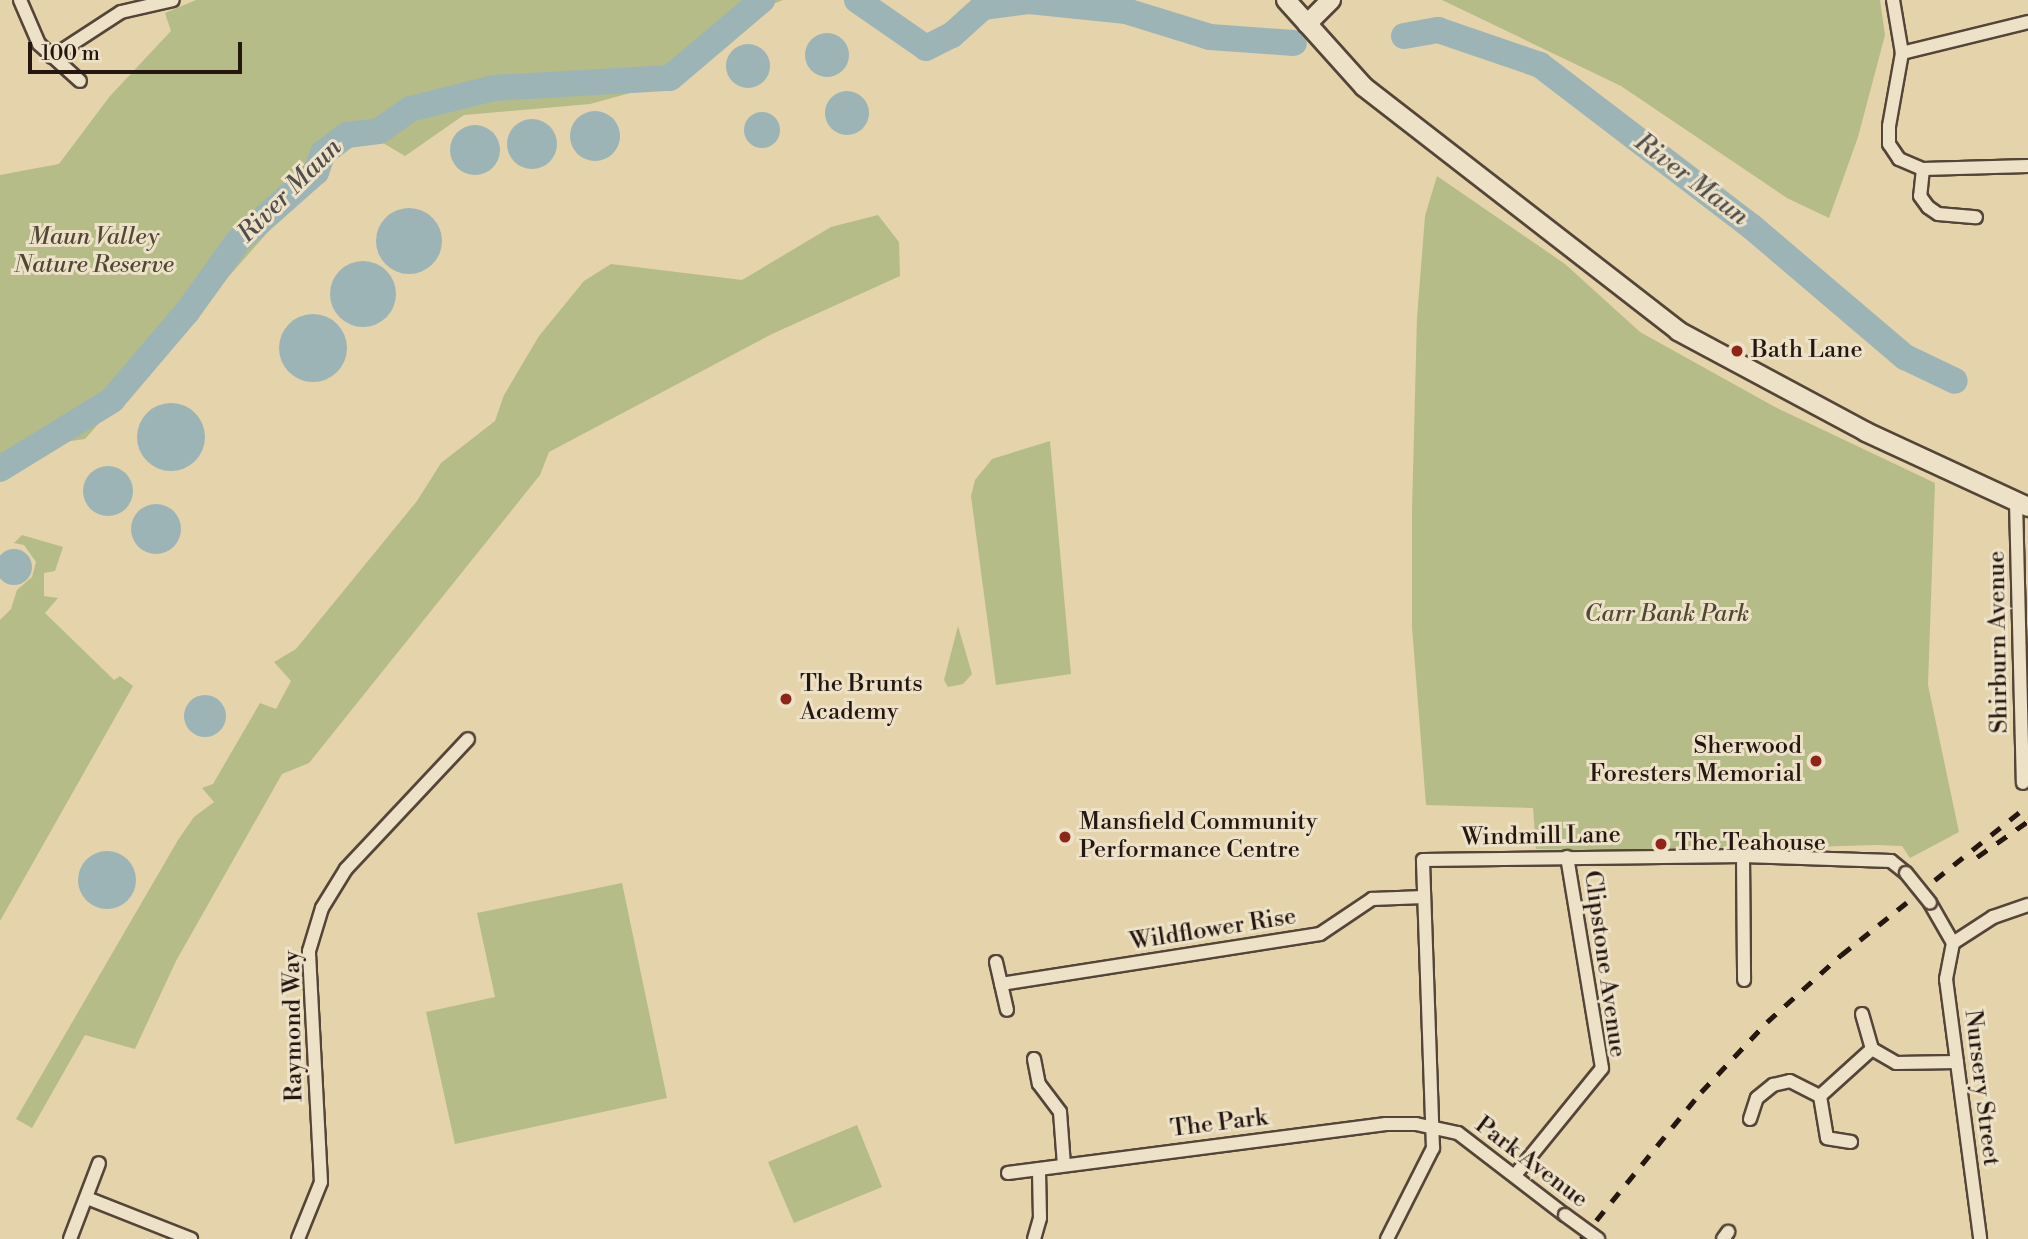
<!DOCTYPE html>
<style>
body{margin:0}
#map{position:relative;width:2028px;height:1239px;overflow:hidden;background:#e4d3ab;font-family:"Libre Bodoni",serif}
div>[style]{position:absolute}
.green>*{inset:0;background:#b5bc88}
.water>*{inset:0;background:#9cb4b6}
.round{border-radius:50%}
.river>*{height:26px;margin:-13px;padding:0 13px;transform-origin:13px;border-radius:13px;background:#9cb4b6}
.roads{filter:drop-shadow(2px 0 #554538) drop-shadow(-2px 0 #554538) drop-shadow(0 2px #554538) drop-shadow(0 -2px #554538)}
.street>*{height:12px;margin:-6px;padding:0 6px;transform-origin:6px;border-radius:6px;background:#ede2c8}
.secondary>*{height:18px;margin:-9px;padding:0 9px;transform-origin:9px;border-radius:9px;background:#ede2c8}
.rail>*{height:4.5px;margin-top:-2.25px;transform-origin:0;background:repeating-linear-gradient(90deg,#251611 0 12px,transparent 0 24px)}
.bridges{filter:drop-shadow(2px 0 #554538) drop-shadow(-2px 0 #554538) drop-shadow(0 2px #554538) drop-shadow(0 -2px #554538)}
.street-bridge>*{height:12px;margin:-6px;padding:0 6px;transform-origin:6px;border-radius:6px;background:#ede2c8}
.dots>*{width:19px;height:19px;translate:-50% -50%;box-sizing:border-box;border:4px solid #ede2c8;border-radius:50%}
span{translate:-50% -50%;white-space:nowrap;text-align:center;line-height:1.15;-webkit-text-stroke:6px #ede2c8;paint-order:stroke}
.park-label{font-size:24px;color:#504835;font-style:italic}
.poi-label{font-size:24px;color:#251611}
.left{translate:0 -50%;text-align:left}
.right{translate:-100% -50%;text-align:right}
.street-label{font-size:24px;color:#251611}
.water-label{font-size:26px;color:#4f4d4b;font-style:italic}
.scale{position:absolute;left:28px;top:42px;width:214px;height:32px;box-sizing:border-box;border:4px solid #251611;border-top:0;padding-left:9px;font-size:21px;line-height:24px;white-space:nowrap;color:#251611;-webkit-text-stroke:5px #ede2c8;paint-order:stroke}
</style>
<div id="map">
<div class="green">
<div style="clip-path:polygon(196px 0,783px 0,768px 6px,689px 77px,590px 104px,464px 115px,405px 156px,359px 129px,85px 439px,43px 445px,0 479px,0 175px,59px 164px,110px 96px,171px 31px,165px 13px)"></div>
<div style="clip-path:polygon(1442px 0,1880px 0,1885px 35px,1858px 137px,1829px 218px,1787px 198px,1621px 86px)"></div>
<div style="clip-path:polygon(1437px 176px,1565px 264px,1640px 332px,1775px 407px,1935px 483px,1928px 685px,1959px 832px,1910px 858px,1902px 846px,1875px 845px,1643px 852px,1536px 849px,1533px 808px,1426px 805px,1412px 627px,1412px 510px,1417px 318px,1425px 216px)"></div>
<div style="clip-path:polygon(878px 215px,899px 242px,900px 276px,772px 334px,549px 452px,540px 475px,309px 763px,282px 774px,176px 961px,135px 1049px,85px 1035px,32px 1128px,16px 1119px,178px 840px,194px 817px,214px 802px,202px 788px,213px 784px,260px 703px,276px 709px,291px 681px,274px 662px,296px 649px,417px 501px,441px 463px,495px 421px,504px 395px,539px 336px,584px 281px,611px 264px,742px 280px,831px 227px)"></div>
<div style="clip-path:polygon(1050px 441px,1071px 674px,996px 685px,971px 496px,975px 480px,992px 459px)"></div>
<div style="clip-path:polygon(22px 535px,63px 547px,55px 571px,44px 573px,44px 596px,58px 598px,45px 613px,114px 680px,120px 676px,133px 686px,0 921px,0 620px,11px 609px,17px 590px,32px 577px,36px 562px,24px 545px,14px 543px)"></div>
<div style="clip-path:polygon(958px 626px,972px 674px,963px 684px,948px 687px,944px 680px)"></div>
<div style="clip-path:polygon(622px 883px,667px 1098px,455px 1144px,426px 1012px,495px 997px,477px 913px)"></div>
<div style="clip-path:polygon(857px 1125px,882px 1187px,794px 1223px,768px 1162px)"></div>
</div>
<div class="water">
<div class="round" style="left:805px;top:33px;width:44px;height:44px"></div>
<div class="round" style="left:726px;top:44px;width:44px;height:44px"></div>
<div class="round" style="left:825px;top:91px;width:44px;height:44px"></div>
<div class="round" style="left:570px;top:111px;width:50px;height:50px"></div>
<div class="round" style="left:744px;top:112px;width:36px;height:36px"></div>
<div class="round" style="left:507px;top:119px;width:50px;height:50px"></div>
<div class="round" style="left:450px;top:125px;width:50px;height:50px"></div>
<div class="round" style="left:376px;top:208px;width:66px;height:66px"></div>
<div class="round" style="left:330px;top:261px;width:66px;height:66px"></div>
<div class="round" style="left:279px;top:314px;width:68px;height:68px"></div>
<div class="round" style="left:137px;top:403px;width:68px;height:68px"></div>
<div class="round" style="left:83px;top:466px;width:50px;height:50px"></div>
<div class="round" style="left:131px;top:504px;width:50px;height:50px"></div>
<div class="round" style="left:-4px;top:549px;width:36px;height:36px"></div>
<div class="round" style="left:184px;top:695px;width:42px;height:42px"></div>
<div class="round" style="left:78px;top:851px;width:58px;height:58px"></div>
</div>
<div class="river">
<div style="left:857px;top:0;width:84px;rotate:34.8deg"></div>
<div style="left:926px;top:48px;width:29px;rotate:-27deg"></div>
<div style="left:952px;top:35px;width:42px;rotate:-42.1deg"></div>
<div style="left:983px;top:7px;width:46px;rotate:-7.4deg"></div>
<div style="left:1029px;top:1px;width:98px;rotate:5.9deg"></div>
<div style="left:1126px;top:11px;width:88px;rotate:17.2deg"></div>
<div style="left:1210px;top:37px;width:84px;rotate:4.1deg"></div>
<div style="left:1404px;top:36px;width:35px;rotate:-10deg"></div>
<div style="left:1438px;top:30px;width:108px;rotate:18.9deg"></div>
<div style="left:1540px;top:65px;width:267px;rotate:37.4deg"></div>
<div style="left:1752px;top:227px;width:201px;rotate:40.4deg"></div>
<div style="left:1905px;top:357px;width:55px;rotate:25.6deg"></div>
<div style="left:0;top:469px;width:132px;rotate:-31.6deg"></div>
<div style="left:112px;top:400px;width:116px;rotate:-49.6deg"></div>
<div style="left:187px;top:312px;width:87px;rotate:-54.3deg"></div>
<div style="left:238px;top:241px;width:104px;rotate:-41.5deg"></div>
<div style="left:316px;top:172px;width:20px;rotate:-70deg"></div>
<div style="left:323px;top:153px;width:30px;rotate:-37deg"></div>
<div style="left:347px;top:135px;width:32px;rotate:-7deg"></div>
<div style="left:379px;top:131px;width:38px;rotate:-35deg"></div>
<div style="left:410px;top:109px;width:87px;rotate:-14deg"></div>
<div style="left:494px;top:88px;width:176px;rotate:-3.3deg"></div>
<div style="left:670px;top:78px;width:121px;rotate:-40.3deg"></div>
</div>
<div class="roads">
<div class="street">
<div style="left:20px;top:0;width:48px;rotate:66.6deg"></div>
<div style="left:39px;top:44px;width:55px;rotate:42.1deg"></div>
<div style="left:1893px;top:0;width:54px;rotate:80.4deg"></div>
<div style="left:1902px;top:53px;width:74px;rotate:100.1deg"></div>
<div style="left:1889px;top:126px;width:18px;rotate:90deg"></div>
<div style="left:1889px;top:144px;width:18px;rotate:56deg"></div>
<div style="left:1899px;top:159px;width:26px;rotate:23deg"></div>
<div style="left:1923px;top:169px;width:105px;rotate:-1.6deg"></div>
<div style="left:1902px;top:53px;width:130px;rotate:-13.8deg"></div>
<div style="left:52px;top:57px;width:82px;rotate:-33.1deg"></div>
<div style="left:121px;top:12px;width:53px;rotate:-13deg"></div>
<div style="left:1923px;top:169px;width:27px;rotate:96deg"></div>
<div style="left:1920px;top:196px;width:14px;rotate:54deg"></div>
<div style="left:1928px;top:207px;width:12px;rotate:35deg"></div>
<div style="left:1938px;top:214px;width:38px;rotate:5deg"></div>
<div style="left:2016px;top:501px;width:282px;rotate:88.6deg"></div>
<div style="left:1743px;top:856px;width:124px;rotate:89.5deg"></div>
<div style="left:1930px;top:903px;width:46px;rotate:60.1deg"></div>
<div style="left:1953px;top:943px;width:37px;rotate:101deg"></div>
<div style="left:1946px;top:979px;width:262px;rotate:82.5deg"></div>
<div style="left:1953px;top:943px;width:48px;rotate:-33deg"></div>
<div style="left:1993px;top:917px;width:37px;rotate:-19deg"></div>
<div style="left:996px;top:962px;width:49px;rotate:77.1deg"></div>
<div style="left:1001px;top:984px;width:323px;rotate:-8.9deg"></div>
<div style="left:1320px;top:934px;width:63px;rotate:-33.9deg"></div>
<div style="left:1372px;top:899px;width:52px;rotate:-2.2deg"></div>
<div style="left:1862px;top:1014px;width:36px;rotate:74deg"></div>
<div style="left:1872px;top:1049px;width:28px;rotate:30deg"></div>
<div style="left:1896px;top:1063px;width:61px;rotate:-0.9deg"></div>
<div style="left:1034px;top:1059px;width:25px;rotate:79deg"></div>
<div style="left:1039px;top:1084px;width:35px;rotate:53deg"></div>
<div style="left:1060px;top:1112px;width:53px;rotate:85.7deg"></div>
<div style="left:1750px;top:1119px;width:22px;rotate:-72deg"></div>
<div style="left:1757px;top:1098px;width:21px;rotate:-39deg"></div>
<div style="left:1773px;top:1085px;width:17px;rotate:-13deg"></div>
<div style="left:1790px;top:1081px;width:34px;rotate:27deg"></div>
<div style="left:1851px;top:1142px;width:24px;rotate:-171deg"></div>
<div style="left:1827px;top:1138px;width:43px;rotate:-99.5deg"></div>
<div style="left:1820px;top:1096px;width:70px;rotate:-42.1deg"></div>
<div style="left:1008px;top:1173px;width:381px;rotate:-7.4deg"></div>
<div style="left:1386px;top:1124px;width:30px"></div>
<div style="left:1416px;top:1124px;width:43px;rotate:12.1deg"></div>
<div style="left:1458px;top:1133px;width:135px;rotate:37.5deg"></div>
<div style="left:1516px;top:1174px;width:136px;rotate:-50.9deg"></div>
<div style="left:1602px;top:1068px;width:214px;rotate:-99.4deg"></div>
<div style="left:87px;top:1198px;width:112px;rotate:21.5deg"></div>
<div style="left:70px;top:1239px;width:81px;rotate:-69.1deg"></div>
<div style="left:298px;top:1239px;width:61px;rotate:-68deg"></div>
<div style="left:321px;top:1182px;width:231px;rotate:-93deg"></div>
<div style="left:309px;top:951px;width:45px;rotate:-73.2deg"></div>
<div style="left:322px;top:908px;width:46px;rotate:-58.4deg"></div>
<div style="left:346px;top:869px;width:178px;rotate:-46.8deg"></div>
<div style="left:1034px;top:1239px;width:22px;rotate:-74deg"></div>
<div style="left:1040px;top:1218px;width:49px;rotate:-91.2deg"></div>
<div style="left:1387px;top:1239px;width:102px;rotate:-63.2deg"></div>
<div style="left:1433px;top:1148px;width:288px;rotate:-92deg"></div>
<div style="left:1423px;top:860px;width:320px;rotate:-0.7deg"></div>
<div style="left:1743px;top:856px;width:148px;rotate:1.9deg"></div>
<div style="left:1891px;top:861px;width:19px;rotate:39deg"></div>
<div style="left:1723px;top:1239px;width:9px;rotate:-54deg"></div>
</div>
<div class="secondary">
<div style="left:1286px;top:0;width:117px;rotate:48.1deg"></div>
<div style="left:1364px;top:87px;width:398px;rotate:37.8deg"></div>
<div style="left:1678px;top:331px;width:213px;rotate:28.2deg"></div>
<div style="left:1866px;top:432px;width:179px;rotate:24.8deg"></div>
<div style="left:1307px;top:24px;width:34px;rotate:-45deg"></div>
</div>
</div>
<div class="rail">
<div style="left:1977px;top:857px;width:62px;rotate:-35.2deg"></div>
<div style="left:1581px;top:1239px;width:190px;rotate:-50.8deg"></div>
<div style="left:1701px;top:1092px;width:96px;rotate:-46.7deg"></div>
<div style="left:1767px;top:1022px;width:100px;rotate:-42.2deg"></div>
<div style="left:1841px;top:955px;width:240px;rotate:-38.7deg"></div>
</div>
<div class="bridges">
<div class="street-bridge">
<div style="left:1906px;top:873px;width:38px;rotate:51deg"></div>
<div style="left:1565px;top:1215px;width:41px;rotate:36deg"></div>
</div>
</div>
<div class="dots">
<div style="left:1737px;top:351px;background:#8f2418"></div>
<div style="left:786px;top:699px;background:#8f2418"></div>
<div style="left:1816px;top:761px;background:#8f2418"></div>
<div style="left:1065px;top:837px;background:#8f2418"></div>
<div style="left:1661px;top:844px;background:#8f2418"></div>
</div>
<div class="park-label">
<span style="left:94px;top:252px">Maun Valley<br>Nature Reserve</span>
<span style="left:1667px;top:615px">Carr Bank Park</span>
</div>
<div class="poi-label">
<span class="left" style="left:1751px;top:351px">Bath Lane</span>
<span class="left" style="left:800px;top:699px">The Brunts<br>Academy</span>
<span class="right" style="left:1802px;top:761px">Sherwood<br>Foresters Memorial</span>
<span class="left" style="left:1079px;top:837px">Mansfield Community<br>Performance Centre</span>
<span class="left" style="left:1675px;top:844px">The Teahouse</span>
</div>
<div class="street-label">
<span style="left:1999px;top:642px;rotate:-91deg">Shirburn Avenue</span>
<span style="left:1541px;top:837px;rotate:-1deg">Windmill Lane</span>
<span style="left:1213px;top:930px;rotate:-9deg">Wildflower Rise</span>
<span style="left:1604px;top:964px;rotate:82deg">Clipstone Avenue</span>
<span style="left:294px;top:1026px;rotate:-91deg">Raymond Way</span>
<span style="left:1981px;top:1088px;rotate:83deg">Nursery Street</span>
<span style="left:1219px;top:1124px;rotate:-7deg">The Park</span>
<span style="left:1531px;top:1163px;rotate:37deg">Park Avenue</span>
</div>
<div class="water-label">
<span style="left:1691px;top:180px;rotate:37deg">River Maun</span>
<span style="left:290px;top:191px;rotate:-45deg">River Maun</span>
</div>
<div class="scale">100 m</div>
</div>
